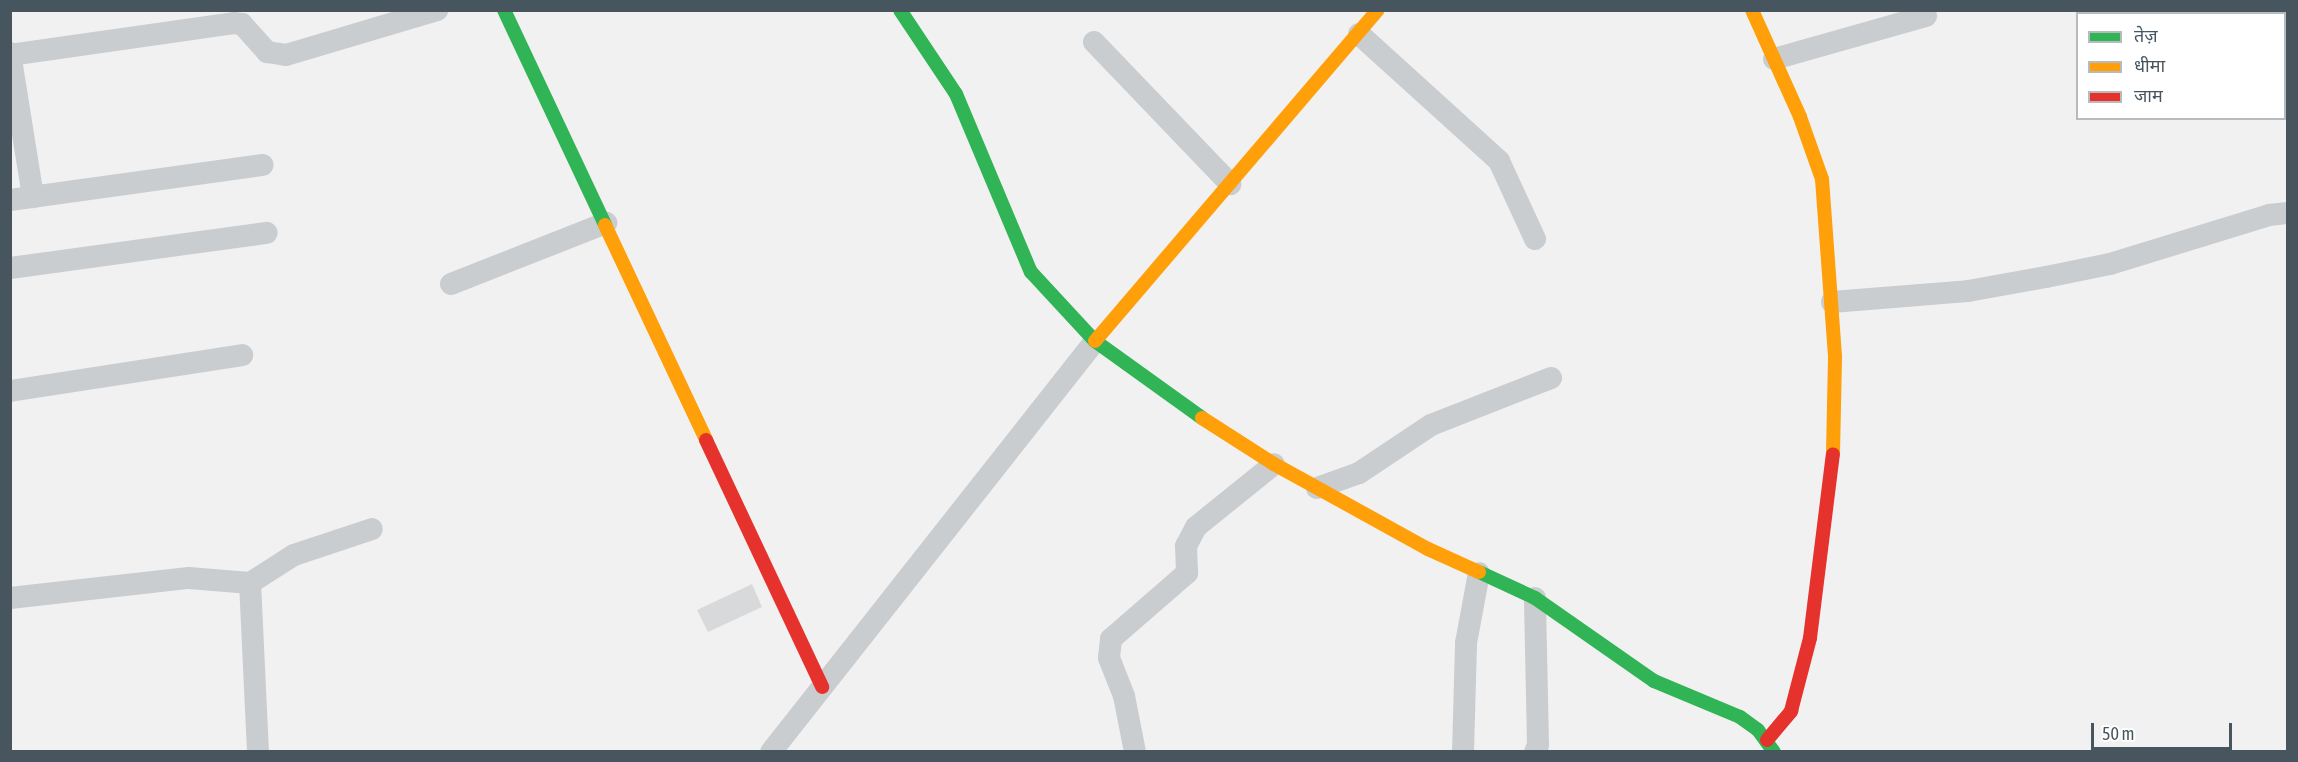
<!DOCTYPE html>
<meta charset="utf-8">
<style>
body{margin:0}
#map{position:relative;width:2298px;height:762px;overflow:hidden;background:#f2f1f1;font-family:"Asap Condensed","Noto Sans Devanagari",sans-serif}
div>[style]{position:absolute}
.building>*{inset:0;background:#d8d9da}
.street>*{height:22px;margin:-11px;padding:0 11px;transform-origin:11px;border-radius:11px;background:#cacdd0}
.fast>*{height:14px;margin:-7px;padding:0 7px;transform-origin:7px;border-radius:7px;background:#30b455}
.slow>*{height:14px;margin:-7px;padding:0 7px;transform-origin:7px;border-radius:7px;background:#ff9f0a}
.jam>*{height:14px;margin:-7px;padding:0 7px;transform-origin:7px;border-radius:7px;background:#e5322d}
span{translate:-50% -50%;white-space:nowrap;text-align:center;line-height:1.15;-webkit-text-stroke:5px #fff;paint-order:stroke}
.frame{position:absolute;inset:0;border:12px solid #47555f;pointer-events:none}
.legend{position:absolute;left:2076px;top:12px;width:210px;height:108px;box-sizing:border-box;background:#fff;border:2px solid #b5bbbf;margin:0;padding:8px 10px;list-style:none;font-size:18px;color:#47555f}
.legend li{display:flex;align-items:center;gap:12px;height:30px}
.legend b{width:30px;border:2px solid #b5bbbf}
.scale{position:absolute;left:2091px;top:723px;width:141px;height:27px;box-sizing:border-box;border:3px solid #47555f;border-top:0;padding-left:8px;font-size:18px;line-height:21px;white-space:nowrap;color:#47555f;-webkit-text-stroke:4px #fff;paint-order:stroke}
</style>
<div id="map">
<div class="building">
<div style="clip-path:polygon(752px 584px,762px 607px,708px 632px,697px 610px)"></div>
</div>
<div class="street">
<div style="left:1359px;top:34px;width:189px;rotate:42.2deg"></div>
<div style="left:1499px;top:161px;width:86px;rotate:65.2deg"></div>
<div style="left:1094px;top:42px;width:197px;rotate:46.2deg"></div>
<div style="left:10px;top:53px;width:146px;rotate:80.9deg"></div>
<div style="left:10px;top:55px;width:226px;rotate:-8.1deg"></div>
<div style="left:234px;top:23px;width:8px;rotate:7deg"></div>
<div style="left:242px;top:24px;width:38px;rotate:48deg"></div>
<div style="left:267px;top:52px;width:19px;rotate:9deg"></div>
<div style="left:286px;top:55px;width:158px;rotate:-16.6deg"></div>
<div style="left:1774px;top:59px;width:158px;rotate:-15.8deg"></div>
<div style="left:10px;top:200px;width:255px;rotate:-7.9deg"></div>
<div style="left:10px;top:268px;width:259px;rotate:-7.8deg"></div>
<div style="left:451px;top:284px;width:167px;rotate:-21.5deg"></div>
<div style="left:1832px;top:302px;width:136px;rotate:-4.6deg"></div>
<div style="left:1968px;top:291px;width:79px;rotate:-10.2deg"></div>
<div style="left:2046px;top:277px;width:65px;rotate:-11.5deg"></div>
<div style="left:2110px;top:264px;width:166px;rotate:-17.1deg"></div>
<div style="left:2269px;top:215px;width:19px;rotate:-6deg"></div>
<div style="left:10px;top:391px;width:235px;rotate:-8.8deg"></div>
<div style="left:1317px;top:488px;width:45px;rotate:-19.7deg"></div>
<div style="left:1359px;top:473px;width:87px;rotate:-33.7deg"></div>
<div style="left:1431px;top:425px;width:129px;rotate:-21.4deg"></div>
<div style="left:10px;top:598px;width:180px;rotate:-6.4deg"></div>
<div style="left:189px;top:578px;width:61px;rotate:4.7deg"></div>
<div style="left:258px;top:752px;width:169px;rotate:-92.7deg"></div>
<div style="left:250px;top:583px;width:52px;rotate:-32.5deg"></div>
<div style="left:294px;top:555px;width:82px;rotate:-18.4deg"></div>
<div style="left:771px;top:752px;width:523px;rotate:-51.75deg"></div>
<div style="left:1135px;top:752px;width:57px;rotate:-101.1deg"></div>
<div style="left:1124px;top:696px;width:41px;rotate:-111.5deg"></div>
<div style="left:1109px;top:658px;width:19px;rotate:-84deg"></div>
<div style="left:1111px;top:639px;width:101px;rotate:-41deg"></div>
<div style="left:1187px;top:573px;width:27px;rotate:-92deg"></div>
<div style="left:1186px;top:546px;width:21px;rotate:-62deg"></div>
<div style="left:1196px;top:527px;width:100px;rotate:-38.9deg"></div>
<div style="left:1463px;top:752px;width:109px;rotate:-88.4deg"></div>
<div style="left:1466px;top:643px;width:71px;rotate:-79.5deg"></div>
<div style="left:1535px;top:752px;width:8px;rotate:-67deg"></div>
<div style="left:1538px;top:745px;width:147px;rotate:-91.2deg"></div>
</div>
<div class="fast">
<div style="left:504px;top:10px;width:238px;rotate:64.8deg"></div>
<div style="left:900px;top:10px;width:101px;rotate:56.3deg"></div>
<div style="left:956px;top:94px;width:193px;rotate:67.2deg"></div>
<div style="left:1031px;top:272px;width:94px;rotate:47.2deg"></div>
<div style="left:1095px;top:341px;width:132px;rotate:35.7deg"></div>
<div style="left:1479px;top:572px;width:62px;rotate:24.9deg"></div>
<div style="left:1535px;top:598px;width:145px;rotate:34.9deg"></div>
<div style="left:1654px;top:681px;width:93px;rotate:22.7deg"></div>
<div style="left:1740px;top:717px;width:22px;rotate:36deg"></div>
<div style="left:1758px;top:730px;width:27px;rotate:54deg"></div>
</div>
<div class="slow">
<div style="left:1752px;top:10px;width:117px;rotate:65.8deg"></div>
<div style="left:1800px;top:117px;width:66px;rotate:70.5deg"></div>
<div style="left:1822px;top:179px;width:179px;rotate:85.8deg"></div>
<div style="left:1835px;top:358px;width:96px;rotate:91.2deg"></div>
<div style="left:605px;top:225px;width:238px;rotate:64.8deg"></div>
<div style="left:1095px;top:341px;width:435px;rotate:-49.5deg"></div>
<div style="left:1202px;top:418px;width:85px;rotate:32.6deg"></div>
<div style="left:1274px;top:464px;width:176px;rotate:28.9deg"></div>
<div style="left:1428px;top:549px;width:56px;rotate:24.3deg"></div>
</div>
<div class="jam">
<div style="left:706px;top:440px;width:273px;rotate:64.8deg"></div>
<div style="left:1767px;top:740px;width:38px;rotate:-50deg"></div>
<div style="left:1791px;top:711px;width:75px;rotate:-75.4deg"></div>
<div style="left:1810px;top:638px;width:185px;rotate:-82.9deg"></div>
</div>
<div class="frame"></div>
<ul class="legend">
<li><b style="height:8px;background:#30b455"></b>तेज़</li>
<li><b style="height:8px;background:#ff9f0a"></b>धीमा</li>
<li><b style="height:8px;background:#e5322d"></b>जाम</li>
</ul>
<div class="scale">50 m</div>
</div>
